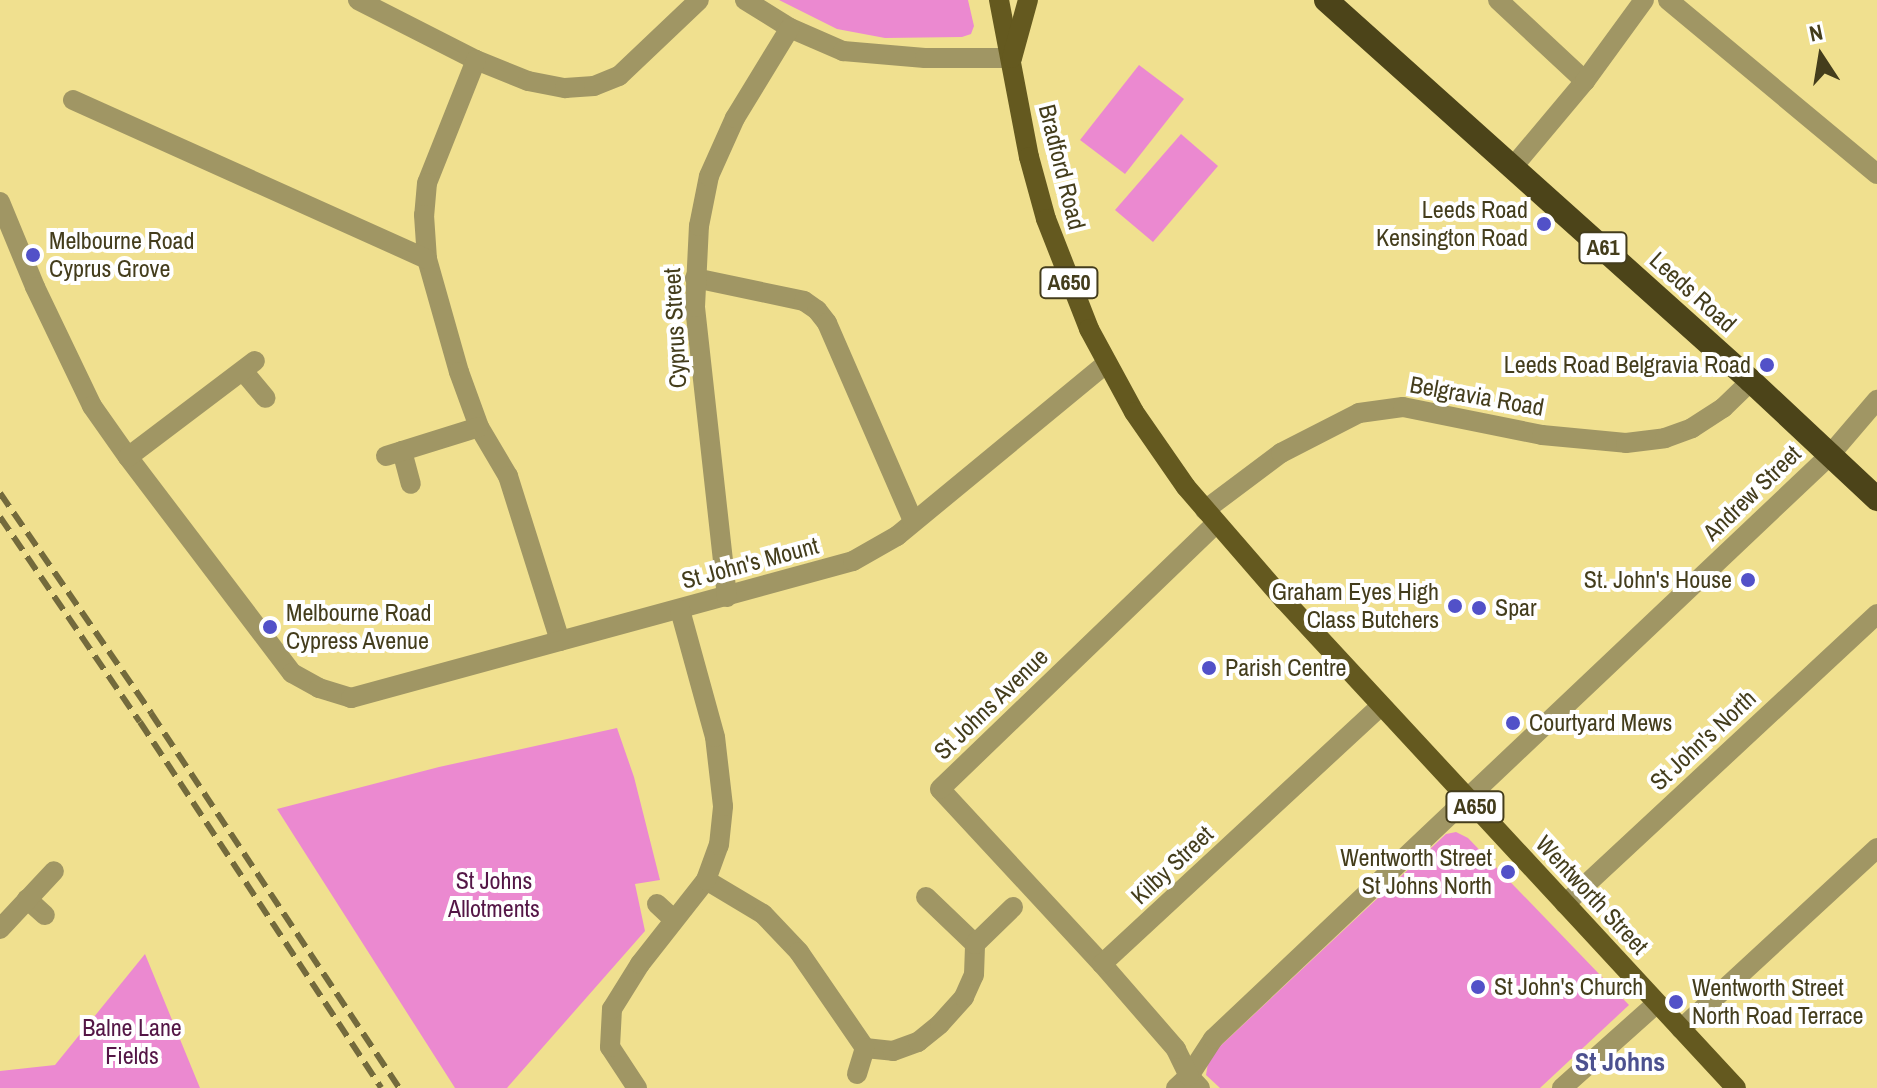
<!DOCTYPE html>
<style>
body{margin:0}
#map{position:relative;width:1877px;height:1088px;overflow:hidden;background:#f0e08f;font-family:"Archivo Narrow",sans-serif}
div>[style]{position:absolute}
.green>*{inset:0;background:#eb89d0}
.minor>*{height:20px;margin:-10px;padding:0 10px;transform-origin:10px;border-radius:10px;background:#a09664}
.major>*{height:20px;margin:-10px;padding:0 10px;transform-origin:10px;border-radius:10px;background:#64591f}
.highway>*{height:24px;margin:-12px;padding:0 12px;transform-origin:12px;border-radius:12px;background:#4c4419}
.rail>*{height:6px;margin-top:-3px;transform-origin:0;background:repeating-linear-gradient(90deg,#736a3c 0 16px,transparent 0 24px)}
.dots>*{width:22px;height:22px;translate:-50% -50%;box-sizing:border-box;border:4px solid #fff;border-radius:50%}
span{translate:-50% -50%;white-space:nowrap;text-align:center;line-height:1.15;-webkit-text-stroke:8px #fff;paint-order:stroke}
.shield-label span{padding:2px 6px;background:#fff;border:2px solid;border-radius:6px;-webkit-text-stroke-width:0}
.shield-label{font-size:22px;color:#443d1c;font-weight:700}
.street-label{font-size:24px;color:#443d1c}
.poi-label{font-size:24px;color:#443d1c}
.right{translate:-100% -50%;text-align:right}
.left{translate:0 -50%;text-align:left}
.park-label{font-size:24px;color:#541646}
.neighbourhood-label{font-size:26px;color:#4c518f;font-weight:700}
.north{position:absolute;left:1781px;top:16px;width:80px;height:80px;-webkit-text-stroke:6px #fff;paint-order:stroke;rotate:348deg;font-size:22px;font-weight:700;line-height:32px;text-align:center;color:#443d1c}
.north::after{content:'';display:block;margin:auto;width:28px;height:36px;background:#443d1c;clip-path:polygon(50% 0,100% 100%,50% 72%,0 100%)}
</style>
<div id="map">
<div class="green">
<div style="clip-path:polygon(779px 0,968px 0,974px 26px,971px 34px,962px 37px,885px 38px,837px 29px)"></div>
<div style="clip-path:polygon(1139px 65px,1184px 99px,1125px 174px,1080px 140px)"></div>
<div style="clip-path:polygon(1181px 134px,1218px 166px,1153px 242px,1115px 210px)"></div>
<div style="clip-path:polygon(617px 728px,634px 777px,660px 880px,635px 884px,645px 931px,507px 1088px,455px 1088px,277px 809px,439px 767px)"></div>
<div style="clip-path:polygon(1456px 832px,1468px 838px,1629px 1005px,1540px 1088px,1220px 1088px,1206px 1075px,1208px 1063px,1215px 1051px,1446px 834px)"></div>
<div style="clip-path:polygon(145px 954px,200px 1088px,0 1088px,0 1071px,55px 1065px)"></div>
</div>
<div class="minor">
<div style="left:358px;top:0;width:132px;rotate:27deg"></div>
<div style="left:476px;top:60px;width:56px;rotate:22deg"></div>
<div style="left:528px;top:81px;width:38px;rotate:11deg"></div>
<div style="left:565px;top:88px;width:29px;rotate:-4deg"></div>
<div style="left:594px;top:86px;width:27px;rotate:-22deg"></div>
<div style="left:619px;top:76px;width:110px;rotate:-43.5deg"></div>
<div style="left:745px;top:0;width:53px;rotate:31.9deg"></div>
<div style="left:790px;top:28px;width:58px;rotate:23.5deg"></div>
<div style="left:843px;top:51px;width:82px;rotate:4.9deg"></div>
<div style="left:925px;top:58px;width:87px"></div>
<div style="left:1498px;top:0;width:119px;rotate:43deg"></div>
<div style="left:1668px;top:0;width:272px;rotate:39.8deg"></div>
<div style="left:476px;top:60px;width:132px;rotate:111.7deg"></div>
<div style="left:427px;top:183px;width:32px;rotate:95deg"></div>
<div style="left:424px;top:215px;width:44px;rotate:86.1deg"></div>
<div style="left:427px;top:259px;width:117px;rotate:74.2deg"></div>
<div style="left:459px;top:372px;width:59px;rotate:70deg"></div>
<div style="left:479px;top:427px;width:57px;rotate:59.4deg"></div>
<div style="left:508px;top:476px;width:173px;rotate:72.5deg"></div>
<div style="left:73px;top:100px;width:388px;rotate:24.2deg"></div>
<div style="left:1512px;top:168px;width:114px;rotate:-50deg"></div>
<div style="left:1585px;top:81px;width:100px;rotate:-53.9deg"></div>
<div style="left:0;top:202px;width:92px;rotate:67.6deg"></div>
<div style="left:35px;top:287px;width:132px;rotate:64.4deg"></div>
<div style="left:92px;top:406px;width:62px;rotate:54.8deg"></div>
<div style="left:128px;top:457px;width:271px;rotate:52.8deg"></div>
<div style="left:292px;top:673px;width:31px;rotate:29deg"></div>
<div style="left:319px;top:688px;width:34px;rotate:17deg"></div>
<div style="left:351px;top:698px;width:520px;rotate:-15.26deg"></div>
<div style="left:853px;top:561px;width:51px;rotate:-29.6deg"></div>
<div style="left:897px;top:536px;width:271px;rotate:-39.5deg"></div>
<div style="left:695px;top:278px;width:111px;rotate:11.9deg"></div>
<div style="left:804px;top:301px;width:16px;rotate:35deg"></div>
<div style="left:817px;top:310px;width:16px;rotate:52deg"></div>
<div style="left:827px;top:323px;width:216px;rotate:66.5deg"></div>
<div style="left:243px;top:371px;width:35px;rotate:50deg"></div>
<div style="left:402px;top:451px;width:34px;rotate:75deg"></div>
<div style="left:386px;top:456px;width:97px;rotate:-17.3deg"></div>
<div style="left:128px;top:457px;width:159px;rotate:-37.1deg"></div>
<div style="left:1205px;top:510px;width:95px;rotate:-36.9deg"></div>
<div style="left:1281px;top:453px;width:88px;rotate:-27.1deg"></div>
<div style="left:1359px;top:413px;width:44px;rotate:-7.8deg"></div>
<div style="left:1403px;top:407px;width:142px;rotate:11.4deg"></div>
<div style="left:1542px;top:435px;width:84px;rotate:5.4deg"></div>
<div style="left:1626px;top:443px;width:39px;rotate:-7deg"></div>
<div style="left:1665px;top:438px;width:29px;rotate:-20deg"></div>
<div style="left:1692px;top:428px;width:37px;rotate:-33deg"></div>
<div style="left:1723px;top:408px;width:39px;rotate:-44deg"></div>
<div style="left:727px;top:597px;width:292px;rotate:-96.3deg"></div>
<div style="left:695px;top:307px;width:81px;rotate:-87.2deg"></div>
<div style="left:699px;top:226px;width:51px;rotate:-78.7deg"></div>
<div style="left:709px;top:176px;width:64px;rotate:-65.9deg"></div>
<div style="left:735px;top:118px;width:105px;rotate:-58.6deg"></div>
<div style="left:706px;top:880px;width:66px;rotate:30.8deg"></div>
<div style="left:763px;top:914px;width:52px;rotate:46.5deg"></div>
<div style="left:799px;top:952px;width:116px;rotate:55.5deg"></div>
<div style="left:865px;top:1048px;width:28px;rotate:6deg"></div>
<div style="left:893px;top:1051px;width:27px;rotate:-20deg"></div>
<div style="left:918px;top:1042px;width:28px;rotate:-39deg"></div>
<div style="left:940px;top:1024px;width:36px;rotate:-48deg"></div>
<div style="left:964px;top:997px;width:24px;rotate:-66deg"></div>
<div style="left:974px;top:975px;width:31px;rotate:-88deg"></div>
<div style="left:926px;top:897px;width:68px;rotate:43.8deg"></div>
<div style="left:975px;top:944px;width:53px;rotate:-44.2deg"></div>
<div style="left:27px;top:899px;width:24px;rotate:42deg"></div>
<div style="left:657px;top:904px;width:23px;rotate:43deg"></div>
<div style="left:1565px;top:904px;width:426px;rotate:-42.9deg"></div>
<div style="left:0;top:929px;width:79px;rotate:-47deg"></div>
<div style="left:1102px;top:964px;width:238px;rotate:-132.8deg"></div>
<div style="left:940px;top:789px;width:383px;rotate:-43.9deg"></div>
<div style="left:1681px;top:1029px;width:267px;rotate:-42.7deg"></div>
<div style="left:857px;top:1074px;width:27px;rotate:-73deg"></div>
<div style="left:637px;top:1088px;width:49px;rotate:-123.4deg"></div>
<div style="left:610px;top:1047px;width:38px;rotate:-87deg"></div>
<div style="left:612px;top:1009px;width:53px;rotate:-58.1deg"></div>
<div style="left:640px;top:964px;width:107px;rotate:-51.8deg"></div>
<div style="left:706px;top:880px;width:37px;rotate:-70deg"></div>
<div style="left:719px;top:845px;width:39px;rotate:-84deg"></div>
<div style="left:723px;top:806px;width:69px;rotate:-96.6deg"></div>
<div style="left:715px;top:737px;width:132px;rotate:-105.4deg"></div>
<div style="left:1176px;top:1088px;width:18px;rotate:-43deg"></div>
<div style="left:1189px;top:1076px;width:44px;rotate:-57deg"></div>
<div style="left:1213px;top:1039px;width:848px;rotate:-43.42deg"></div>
<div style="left:1829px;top:456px;width:74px;rotate:-49.4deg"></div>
<div style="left:1200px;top:1088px;width:16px;rotate:-133deg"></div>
<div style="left:1189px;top:1076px;width:30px;rotate:-116deg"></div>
<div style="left:1176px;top:1049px;width:113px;rotate:-131deg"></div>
<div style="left:1102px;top:964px;width:380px;rotate:-42.8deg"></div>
<div style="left:1562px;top:1088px;width:127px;rotate:-41.8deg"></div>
</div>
<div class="major">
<div style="left:999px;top:0;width:160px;rotate:79.2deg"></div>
<div style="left:1029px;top:157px;width:64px;rotate:74.7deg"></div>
<div style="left:1046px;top:219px;width:118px;rotate:68.6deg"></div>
<div style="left:1089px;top:329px;width:94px;rotate:61.5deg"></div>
<div style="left:1134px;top:412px;width:91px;rotate:55.3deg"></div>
<div style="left:1186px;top:487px;width:150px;rotate:49.1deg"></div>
<div style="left:1284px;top:600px;width:665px;rotate:47.19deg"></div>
<div style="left:1012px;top:58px;width:60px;rotate:-74.6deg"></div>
</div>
<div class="highway">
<div style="left:1326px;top:0;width:571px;rotate:41.88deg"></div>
<div style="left:1751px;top:381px;width:173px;rotate:43.1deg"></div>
</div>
<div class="rail">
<div style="left:0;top:493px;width:267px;rotate:55.5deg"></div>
<div style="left:151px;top:713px;width:450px;rotate:56.5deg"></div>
<div style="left:0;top:517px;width:248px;rotate:55.7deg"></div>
<div style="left:140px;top:722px;width:438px;rotate:56.6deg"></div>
</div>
<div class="dots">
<div style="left:1544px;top:224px;background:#5251c8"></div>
<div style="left:33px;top:255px;background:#5251c8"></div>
<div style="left:1767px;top:365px;background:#5251c8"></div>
<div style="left:1748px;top:580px;background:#5251c8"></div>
<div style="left:1455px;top:606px;background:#5251c8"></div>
<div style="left:1479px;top:608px;background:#5251c8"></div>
<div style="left:270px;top:627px;background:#5251c8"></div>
<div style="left:1209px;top:668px;background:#5251c8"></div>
<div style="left:1513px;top:723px;background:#5251c8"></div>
<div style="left:1508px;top:872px;background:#5251c8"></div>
<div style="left:1478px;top:987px;background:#5251c8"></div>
<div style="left:1676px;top:1002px;background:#5251c8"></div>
</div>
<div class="shield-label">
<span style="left:1603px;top:248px">A61</span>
<span style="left:1069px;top:283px">A650</span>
<span style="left:1475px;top:807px">A650</span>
</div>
<div class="street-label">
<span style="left:1062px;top:167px;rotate:76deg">Bradford Road</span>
<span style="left:1693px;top:292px;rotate:42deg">Leeds Road</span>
<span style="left:675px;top:328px;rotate:-93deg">Cyprus Street</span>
<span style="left:1477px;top:396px;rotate:10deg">Belgravia Road</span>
<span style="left:1752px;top:493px;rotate:-44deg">Andrew Street</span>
<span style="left:750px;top:563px;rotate:-15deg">St John's Mount</span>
<span style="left:991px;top:704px;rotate:-44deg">St Johns Avenue</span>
<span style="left:1703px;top:740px;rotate:-43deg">St John's North</span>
<span style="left:1172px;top:865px;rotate:-43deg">Kilby Street</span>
<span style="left:1592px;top:895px;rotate:47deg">Wentworth Street</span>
</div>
<div class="poi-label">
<span class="right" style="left:1528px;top:224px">Leeds Road<br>Kensington Road</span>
<span class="left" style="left:49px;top:255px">Melbourne Road<br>Cyprus Grove</span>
<span class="right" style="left:1751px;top:365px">Leeds Road Belgravia Road</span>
<span class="right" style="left:1732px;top:580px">St. John's House</span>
<span class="right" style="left:1439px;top:606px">Graham Eyes High<br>Class Butchers</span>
<span class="left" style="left:1495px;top:608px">Spar</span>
<span class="left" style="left:286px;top:627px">Melbourne Road<br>Cypress Avenue</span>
<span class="left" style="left:1225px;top:668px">Parish Centre</span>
<span class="left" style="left:1529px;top:723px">Courtyard Mews</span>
<span class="right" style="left:1492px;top:872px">Wentworth Street<br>St Johns North</span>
<span class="left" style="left:1494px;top:987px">St John's Church</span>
<span class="left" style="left:1692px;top:1002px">Wentworth Street<br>North Road Terrace</span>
</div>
<div class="park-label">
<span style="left:494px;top:895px">St Johns<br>Allotments</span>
<span style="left:132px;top:1042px">Balne Lane<br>Fields</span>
</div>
<div class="neighbourhood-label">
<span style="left:1620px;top:1062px">St Johns</span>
</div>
<div class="north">N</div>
</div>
